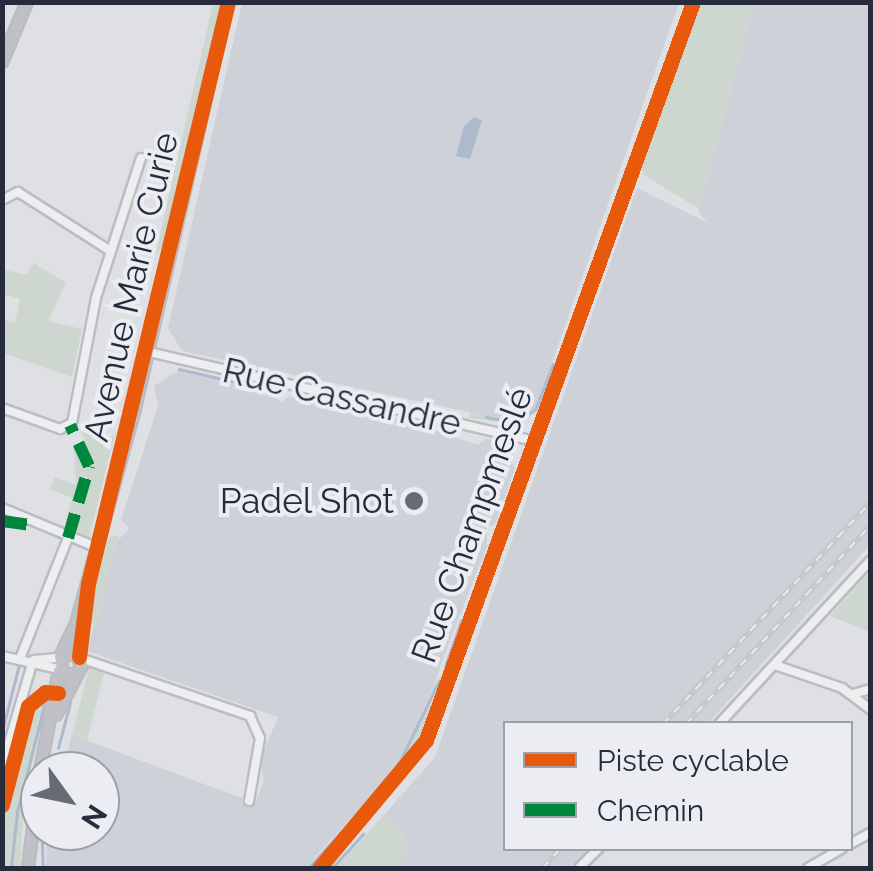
<!DOCTYPE html>
<meta charset="utf-8">
<style>
body{margin:0}
#map{position:relative;width:873px;height:871px;overflow:hidden;background:#dee0e4;font-family:Raleway,sans-serif}
div>[style]{position:absolute}
.built>*{inset:0;background:#ced1d7}
.green>*{inset:0;background:#ced7cf}
.water>*{inset:0;background:#acbace}
.stream>*{height:2.5px;margin:-1.25px;padding:0 1.25px;transform-origin:1.25px;border-radius:1.25px;background:#acbace}
.roads{filter:drop-shadow(2px 0 #bbbdc0) drop-shadow(-2px 0 #bbbdc0) drop-shadow(0 2px #bbbdc0) drop-shadow(0 -2px #bbbdc0)}
.street>*{height:8px;margin:-4px;padding:0 4px;transform-origin:4px;border-radius:4px;background:#edeef0}
.secondary>*{height:10px;margin:-5px;padding:0 5px;transform-origin:5px;border-radius:5px;background:#bfc1c6}
.rail>*{height:6px;margin-top:-3px;transform-origin:0;background:repeating-linear-gradient(90deg,#ebedf3 0 8px,#c6c8cb 0 16px);box-sizing:border-box;border-block:2px solid #c6c8cb}
.quiet>*{height:12px;margin-top:-6px;transform-origin:0;background:repeating-linear-gradient(90deg,#00873e 0 25px,transparent 0 37px)}
.cycleway>*{height:15px;margin:-7.5px;padding:0 7.5px;transform-origin:7.5px;border-radius:7.5px;background:#e8590c}
.dots>*{width:28px;height:28px;translate:-50% -50%;box-sizing:border-box;border:5px solid #ebedf3;border-radius:50%}
span{translate:-50% -50%;white-space:nowrap;text-align:center;line-height:1.15;-webkit-text-stroke:8px #ebedf3;paint-order:stroke}
.street-label{font-size:35px;color:#262c3b}
.poi-label{font-size:35px;color:#262c3b}
.right{translate:-100% -50%;text-align:right}
.frame{position:absolute;inset:0;border:5px solid #262c3b;pointer-events:none}
.legend{position:absolute;left:503px;top:721px;width:350px;height:130px;box-sizing:border-box;background:#ebedf3;border:2px solid #9ca0a9;margin:0;padding:12px 18px;list-style:none;font-size:30px;color:#262c3b}
.legend li{display:flex;align-items:center;gap:20px;height:50px}
.legend b{width:50px;border:2px solid #9ca0a9}
.north{position:absolute;left:20px;top:751px;width:100px;height:100px;box-sizing:border-box;background:#ebedf3;border:2px solid #9ca0a9;border-radius:50%;rotate:123deg;font-size:28px;font-weight:700;line-height:40px;text-align:center;color:#262c3b}
.north::after{content:'';display:block;margin:auto;width:35px;height:45px;background:#666b76;clip-path:polygon(50% 0,100% 100%,50% 72%,0 100%)}
</style>
<div id="map">
<div class="built">
<div style="clip-path:polygon(242px 3px,679px 3px,536px 408px,511px 421px,182px 351px,168px 328px)"></div>
<div style="clip-path:polygon(754px 3px,870px 3px,870px 545px,708px 723px,506px 724px,506px 848px,588px 849px,569px 868px,393px 868px,408px 852px,401px 830px,384px 815px,435px 757px,637px 188px,708px 223px,698px 212px)"></div>
<div style="clip-path:polygon(178px 371px,264px 390px,282px 402px,289px 396px,392px 417px,478px 445px,486px 439px,501px 442px,515px 468px,495px 524px,487px 527px,487px 546px,416px 728px,384px 782px,305px 868px,46px 868px,47px 831px,100px 831px,100px 771px,63px 771px,72px 735px,255px 803px,264px 781px,260px 760px,278px 717px,87px 651px,116px 542px,130px 528px,121px 520px,158px 406px,154px 386px)"></div>
</div>
<div class="green">
<div style="clip-path:polygon(213px 3px,221px 3px,194px 121px,165px 245px,155px 256px)"></div>
<div style="clip-path:polygon(699px 3px,754px 3px,699px 209px,644px 175px,640px 165px)"></div>
<div style="clip-path:polygon(34px 263px,66px 283px,48px 321px,82px 329px,72px 377px,3px 353px,3px 320px,15px 323px,20px 299px,3px 294px,2px 269px,26px 275px)"></div>
<div style="clip-path:polygon(554px 357px,545px 395px,524px 425px,469px 418px,469px 412px,511px 421px,536px 408px)"></div>
<div style="clip-path:polygon(80px 432px,110px 439px,115px 433px,89px 538px,83px 539px,63px 532px,72px 498px,50px 489px,54px 477px,76px 485px,74px 445px,86px 439px)"></div>
<div style="clip-path:polygon(115px 535px,122px 540px,116px 542px,96px 626px,87px 620px,108px 539px)"></div>
<div style="clip-path:polygon(870px 572px,870px 632px,830px 616px)"></div>
<div style="clip-path:polygon(441px 663px,425px 726px,409px 757px,391px 769px,416px 728px)"></div>
<div style="clip-path:polygon(89px 668px,105px 669px,87px 741px,72px 735px,67px 754px)"></div>
<div style="clip-path:polygon(48px 694px,24px 799px,20px 868px,3px 868px,2px 810px,30px 703px)"></div>
<div style="clip-path:polygon(384px 815px,401px 830px,408px 852px,393px 868px,335px 868px)"></div>
</div>
<div class="water">
<div style="clip-path:polygon(474px 117px,482px 120px,470px 159px,456px 156px,464px 126px)"></div>
</div>
<div class="stream">
<div style="left:179px;top:369px;width:85px;rotate:12.9deg"></div>
<div style="left:486px;top:417px;width:27px;rotate:10deg"></div>
<div style="left:513px;top:422px;width:25px;rotate:-29deg"></div>
<div style="left:535px;top:410px;width:49px;rotate:-68.6deg"></div>
<div style="left:773px;top:659px;width:33px;rotate:-47deg"></div>
<div style="left:445px;top:667px;width:49px;rotate:-70.8deg"></div>
<div style="left:712px;top:724px;width:76px;rotate:-46.6deg"></div>
<div style="left:2px;top:731px;width:68px;rotate:-75.6deg"></div>
<div style="left:58px;top:748px;width:47px;rotate:-75.1deg"></div>
<div style="left:397px;top:767px;width:96px;rotate:-64deg"></div>
<div style="left:52px;top:771px;width:6px;rotate:-72deg"></div>
<div style="left:42px;top:831px;width:37px;rotate:88deg"></div>
<div style="left:11px;top:868px;width:56px;rotate:-83.9deg"></div>
<div style="left:17px;top:812px;width:118px;rotate:-75.7deg"></div>
<div style="left:308px;top:868px;width:110px;rotate:-47.6deg"></div>
<div style="left:332px;top:868px;width:46px;rotate:-47.6deg"></div>
</div>
<div class="roads">
<div class="street">
<div style="left:2px;top:200px;width:18px;rotate:-27deg"></div>
<div style="left:18px;top:192px;width:108px;rotate:32.5deg"></div>
<div style="left:149px;top:352px;width:396px;rotate:13deg"></div>
<div style="left:2px;top:408px;width:62px;rotate:19.9deg"></div>
<div style="left:60px;top:429px;width:13px;rotate:-27deg"></div>
<div style="left:72px;top:423px;width:127px;rotate:-79.1deg"></div>
<div style="left:96px;top:298px;width:147px;rotate:-72.2deg"></div>
<div style="left:2px;top:508px;width:104px;rotate:22.6deg"></div>
<div style="left:2px;top:656px;width:57px;rotate:13.1deg"></div>
<div style="left:21px;top:656px;width:127px;rotate:-68.3deg"></div>
<div style="left:80px;top:658px;width:180px;rotate:18.8deg"></div>
<div style="left:250px;top:716px;width:24px;rotate:66deg"></div>
<div style="left:260px;top:738px;width:64px;rotate:99.9deg"></div>
<div style="left:34px;top:660px;width:25px;rotate:-5deg"></div>
<div style="left:775px;top:665px;width:71px;rotate:18.9deg"></div>
<div style="left:842px;top:688px;width:35px;rotate:37deg"></div>
<div style="left:853px;top:694px;width:18px;rotate:-16deg"></div>
<div style="left:719px;top:724px;width:222px;rotate:-47.2deg"></div>
<div style="left:2px;top:766px;width:109px;rotate:-73.6deg"></div>
<div style="left:850px;top:844px;width:23px;rotate:-29deg"></div>
<div style="left:319px;top:868px;width:167px;rotate:-50.1deg"></div>
<div style="left:426px;top:740px;width:785px;rotate:-70.11deg"></div>
<div style="left:579px;top:868px;width:28px;rotate:-45deg"></div>
<div style="left:808px;top:868px;width:39px;rotate:-30deg"></div>
</div>
<div class="secondary">
<div style="left:2px;top:62px;width:65px;rotate:-67.4deg"></div>
<div style="left:60px;top:657px;width:37px;rotate:-64deg"></div>
<div style="left:76px;top:624px;width:224px;rotate:-74.7deg"></div>
<div style="left:135px;top:408px;width:417px;rotate:-77.1deg"></div>
<div style="left:79px;top:657px;width:37px;rotate:-84deg"></div>
<div style="left:56px;top:715px;width:56px;rotate:-62.5deg"></div>
<div style="left:82px;top:665px;width:12px;rotate:-121deg"></div>
<div style="left:76px;top:655px;width:14px;rotate:180deg"></div>
<div style="left:62px;top:655px;width:18px;rotate:93deg"></div>
<div style="left:61px;top:673px;width:16px;rotate:7deg"></div>
<div style="left:40px;top:771px;width:102px;rotate:-79.2deg"></div>
<div style="left:28px;top:868px;width:97px;rotate:-82.9deg"></div>
</div>
</div>
<div class="rail">
<div style="left:663px;top:724px;width:303px;rotate:-46.9deg"></div>
<div style="left:686px;top:724px;width:270px;rotate:-47.1deg"></div>
<div style="left:543px;top:868px;width:27px;rotate:-48deg"></div>
</div>
<div class="quiet">
<div style="left:2px;top:521px;width:30px;rotate:8deg"></div>
<div style="left:68px;top:538px;width:75px;rotate:-73.7deg"></div>
<div style="left:89px;top:466px;width:45px;rotate:-114.9deg"></div>
</div>
<div class="cycleway">
<div style="left:79px;top:657px;width:74px;rotate:-83deg"></div>
<div style="left:88px;top:584px;width:599px;rotate:-76.47deg"></div>
<div style="left:2px;top:805px;width:102px;rotate:-75.3deg"></div>
<div style="left:28px;top:706px;width:22px;rotate:-39deg"></div>
<div style="left:45px;top:692px;width:13px;rotate:4deg"></div>
<div style="left:319px;top:868px;width:167px;rotate:-50.1deg"></div>
<div style="left:426px;top:740px;width:785px;rotate:-70.11deg"></div>
</div>
<div class="dots">
<div style="left:414px;top:501px;background:#666b76"></div>
</div>
<div class="street-label">
<span style="left:131px;top:287px;rotate:-77deg">Avenue Marie Curie</span>
<span style="left:342px;top:397px;rotate:13deg">Rue Cassandre</span>
<span style="left:472px;top:525px;rotate:-70deg">Rue Champmeslé</span>
</div>
<div class="poi-label">
<span class="right" style="left:394px;top:501px">Padel Shot</span>
</div>
<div class="frame"></div>
<ul class="legend">
<li><b style="height:12px;background:#e8590c"></b>Piste cyclable</li>
<li><b style="height:12px;background:#00873e"></b>Chemin</li>
</ul>
<div class="north">N</div>
</div>
